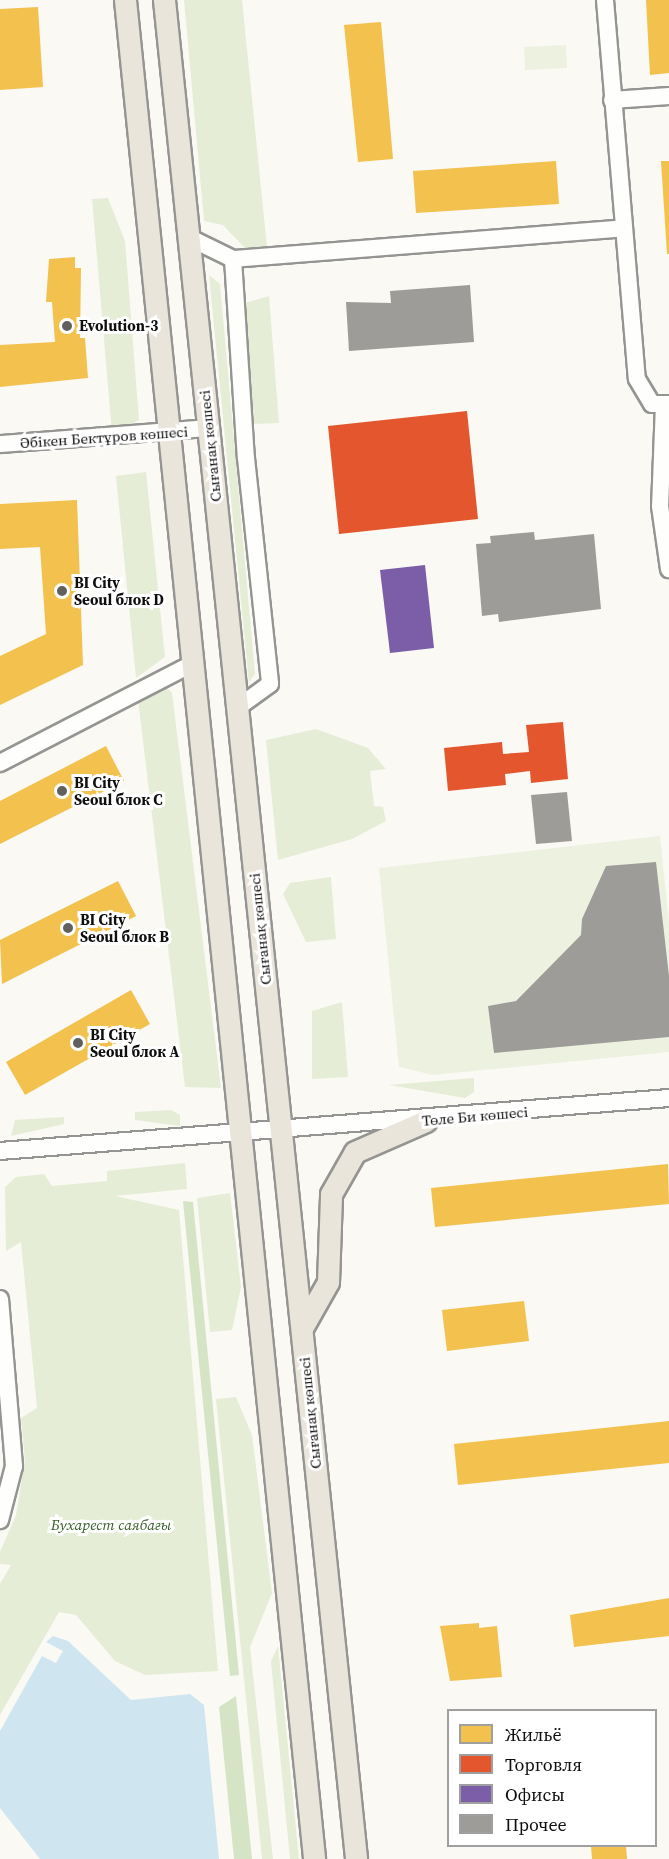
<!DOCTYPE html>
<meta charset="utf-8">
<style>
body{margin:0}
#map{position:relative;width:669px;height:1859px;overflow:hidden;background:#faf9f4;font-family:"Source Serif 4",serif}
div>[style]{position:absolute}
.green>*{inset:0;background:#e5edd6}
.forest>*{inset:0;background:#d6e4c6}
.pitch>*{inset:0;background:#edf2e0}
.water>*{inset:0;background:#cfe6f0}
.homes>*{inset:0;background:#f2c14e}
.shops>*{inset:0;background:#e4572e}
.offices>*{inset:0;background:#7b5ea7}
.building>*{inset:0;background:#9e9c99}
.roads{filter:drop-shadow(2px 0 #949492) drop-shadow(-2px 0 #949492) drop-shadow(0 2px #949492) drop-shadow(0 -2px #949492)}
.minor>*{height:16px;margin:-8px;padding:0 8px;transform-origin:8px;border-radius:8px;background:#fefefd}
.major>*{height:21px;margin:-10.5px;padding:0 10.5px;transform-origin:10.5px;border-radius:10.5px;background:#eae5db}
.dots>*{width:16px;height:16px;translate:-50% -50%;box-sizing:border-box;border:3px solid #fff;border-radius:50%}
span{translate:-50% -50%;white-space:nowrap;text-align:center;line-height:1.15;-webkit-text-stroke:6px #fff;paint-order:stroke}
.poi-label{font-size:15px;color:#0e0e0e;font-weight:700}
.left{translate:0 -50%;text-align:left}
.street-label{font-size:15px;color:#0e0e0e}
.park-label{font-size:15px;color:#355d27;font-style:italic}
.legend{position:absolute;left:447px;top:1709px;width:210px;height:138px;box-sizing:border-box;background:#fff;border:2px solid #9f9f9f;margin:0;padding:8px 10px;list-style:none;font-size:18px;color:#0e0e0e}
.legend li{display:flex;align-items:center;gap:12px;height:30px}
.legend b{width:30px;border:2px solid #9f9f9f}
</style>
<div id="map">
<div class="green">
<div style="clip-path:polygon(184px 0,242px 0,267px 247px,245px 248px,223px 225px,204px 221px)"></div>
<div style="clip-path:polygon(108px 198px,125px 241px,139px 420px,112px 433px,92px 199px)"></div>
<div style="clip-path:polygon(209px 275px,220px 284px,255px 674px,249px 682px)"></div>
<div style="clip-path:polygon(269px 296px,279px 423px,254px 424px,245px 303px)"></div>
<div style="clip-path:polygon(146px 472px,165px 657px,136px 678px,116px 476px)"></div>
<div style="clip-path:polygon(167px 688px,172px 693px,221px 1088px,185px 1087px,138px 700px)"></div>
<div style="clip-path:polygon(316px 729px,368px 748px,386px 769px,370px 771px,374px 806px,383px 807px,386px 821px,352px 839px,278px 860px,266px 740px)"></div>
<div style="clip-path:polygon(331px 877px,336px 939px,306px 942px,283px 894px,290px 883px)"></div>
<div style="clip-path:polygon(342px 1002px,348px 1077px,312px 1079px,312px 1011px)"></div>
<div style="clip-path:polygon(474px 1078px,474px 1092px,465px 1098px,389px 1085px)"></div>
<div style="clip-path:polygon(171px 1110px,180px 1115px,180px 1126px,135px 1120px,135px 1112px)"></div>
<div style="clip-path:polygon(64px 1117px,64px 1124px,11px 1136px,15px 1120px)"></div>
<div style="clip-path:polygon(185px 1163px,187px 1189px,115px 1196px,179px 1210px,218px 1671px,145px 1675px,115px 1661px,76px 1615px,59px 1612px,0 1715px,0 1584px,11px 1565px,0 1564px,0 1552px,16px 1515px,25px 1460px,21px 1418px,37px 1408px,21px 1242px,6px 1251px,5px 1187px,16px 1177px,44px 1174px,52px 1186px,107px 1181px,107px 1171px)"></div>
<div style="clip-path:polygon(230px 1193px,241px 1287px,232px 1330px,210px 1332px,197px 1198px)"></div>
<div style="clip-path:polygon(236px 1397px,252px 1435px,272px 1593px,250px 1647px,273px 1859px,262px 1859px,216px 1399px)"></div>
<div style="clip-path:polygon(278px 1646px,299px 1859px,290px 1859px,271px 1661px)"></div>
</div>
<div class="forest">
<div style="clip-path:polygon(183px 1201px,193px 1202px,239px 1675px,230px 1676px)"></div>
<div style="clip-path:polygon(236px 1696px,252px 1859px,234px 1859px,219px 1707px)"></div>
</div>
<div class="pitch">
<div style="clip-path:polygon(566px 45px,567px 68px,525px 70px,524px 47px)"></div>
<div style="clip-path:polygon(660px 836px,669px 923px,669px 1052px,433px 1075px,399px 1067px,379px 868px)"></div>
</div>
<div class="water">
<div style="clip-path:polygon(53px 1636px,68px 1641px,131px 1700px,190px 1694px,204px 1705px,219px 1859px,40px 1859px,0 1808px,0 1731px,42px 1656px,56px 1663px,63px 1651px,46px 1642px)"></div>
</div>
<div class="homes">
<div style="clip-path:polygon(646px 0,669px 0,669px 73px,650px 75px)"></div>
<div style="clip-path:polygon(38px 7px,43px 87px,0 90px,0 9px)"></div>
<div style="clip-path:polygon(381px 22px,393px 159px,358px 162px,344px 25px)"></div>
<div style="clip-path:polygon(556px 161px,559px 204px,416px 213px,413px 171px)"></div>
<div style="clip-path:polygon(661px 161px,669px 161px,669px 254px,667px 254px)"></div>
<div style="clip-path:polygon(75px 257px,75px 268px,81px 268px,80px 338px,85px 338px,88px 378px,0 387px,0 345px,55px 342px,52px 302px,46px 302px,49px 259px)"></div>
<div style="clip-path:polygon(77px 500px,83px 665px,0 705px,0 656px,46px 634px,40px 547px,0 549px,0 504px)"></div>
<div style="clip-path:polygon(106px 746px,124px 781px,0 844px,0 801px)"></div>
<div style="clip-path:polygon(118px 881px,136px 916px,2px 984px,0 940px)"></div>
<div style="clip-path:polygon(131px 990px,150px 1024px,25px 1095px,6px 1062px)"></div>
<div style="clip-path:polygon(668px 1164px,669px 1204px,435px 1227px,431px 1188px)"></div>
<div style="clip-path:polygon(524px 1301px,529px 1341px,447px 1351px,442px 1310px)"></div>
<div style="clip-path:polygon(669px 1421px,669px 1463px,458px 1485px,454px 1444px)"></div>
<div style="clip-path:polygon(669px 1598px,669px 1636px,574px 1647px,570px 1615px)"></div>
<div style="clip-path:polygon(479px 1623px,479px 1628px,497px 1626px,502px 1677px,450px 1681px,440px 1626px)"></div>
<div style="clip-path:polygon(591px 1846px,626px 1846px,627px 1859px,592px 1859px)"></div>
</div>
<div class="shops">
<div style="clip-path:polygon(467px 411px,478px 519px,339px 534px,328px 426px)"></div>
<div style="clip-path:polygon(563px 722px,568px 779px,531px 783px,530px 771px,505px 774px,506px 785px,448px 791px,444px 748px,502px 742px,503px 754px,529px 752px,526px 725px)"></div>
</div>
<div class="offices">
<div style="clip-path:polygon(425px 565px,434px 648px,390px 653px,380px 570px)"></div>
</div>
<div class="building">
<div style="clip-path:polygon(470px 285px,474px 342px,349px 351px,346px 302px,391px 303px,390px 291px)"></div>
<div style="clip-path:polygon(534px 532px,535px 540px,594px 534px,601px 609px,499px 622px,498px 614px,482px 616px,476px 544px,491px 543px,490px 536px)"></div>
<div style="clip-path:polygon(567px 792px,572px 841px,536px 844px,531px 795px)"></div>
<div style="clip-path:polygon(656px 862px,669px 976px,669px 1037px,494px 1053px,488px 1006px,516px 1001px,581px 935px,582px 919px,606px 866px)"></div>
</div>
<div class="roads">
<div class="minor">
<div style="left:605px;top:0;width:380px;rotate:85.2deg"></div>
<div style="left:637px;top:379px;width:29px;rotate:59deg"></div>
<div style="left:652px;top:404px;width:17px"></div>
<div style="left:612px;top:100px;width:57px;rotate:-4deg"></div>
<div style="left:188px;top:237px;width:50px;rotate:26.1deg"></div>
<div style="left:233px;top:259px;width:199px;rotate:86.3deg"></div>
<div style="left:246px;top:458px;width:227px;rotate:83.9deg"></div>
<div style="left:270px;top:684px;width:41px;rotate:144deg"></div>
<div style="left:233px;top:259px;width:391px;rotate:-4.5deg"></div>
<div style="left:664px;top:404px;width:102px;rotate:92.2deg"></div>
<div style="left:660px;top:506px;width:64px;rotate:81.9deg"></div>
<div style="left:0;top:444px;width:209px;rotate:-4.4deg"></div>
<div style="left:0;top:763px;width:216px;rotate:-27.3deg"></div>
<div style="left:0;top:1151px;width:671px;rotate:-4.53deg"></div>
<div style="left:0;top:1299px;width:168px;rotate:85.2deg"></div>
<div style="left:14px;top:1466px;width:56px;rotate:104.5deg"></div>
</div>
<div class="major">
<div style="left:125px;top:0;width:1869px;rotate:84.19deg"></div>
<div style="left:164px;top:0;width:1869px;rotate:84.1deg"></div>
<div style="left:302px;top:1328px;width:53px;rotate:-60.5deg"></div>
<div style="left:328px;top:1282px;width:88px;rotate:-88deg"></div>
<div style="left:331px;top:1194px;width:48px;rotate:-60.3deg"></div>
<div style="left:355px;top:1152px;width:77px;rotate:-23.6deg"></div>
</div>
</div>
<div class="dots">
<div style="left:67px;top:326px;background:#61605e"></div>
<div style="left:62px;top:591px;background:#61605e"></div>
<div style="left:62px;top:791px;background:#61605e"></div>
<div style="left:68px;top:928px;background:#61605e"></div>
<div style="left:78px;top:1043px;background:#61605e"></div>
</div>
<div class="poi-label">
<span class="left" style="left:79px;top:326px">Evolution-3</span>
<span class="left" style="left:74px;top:591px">BI City<br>Seoul блок D</span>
<span class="left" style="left:74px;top:791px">BI City<br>Seoul блок C</span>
<span class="left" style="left:80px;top:928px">BI City<br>Seoul блок B</span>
<span class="left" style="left:90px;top:1043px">BI City<br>Seoul блок A</span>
</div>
<div class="street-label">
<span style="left:104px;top:437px;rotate:-4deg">Әбікен Бектұров көшесі</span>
<span style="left:210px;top:446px;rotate:-96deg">Сығанақ көшесі</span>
<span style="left:260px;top:929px;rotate:-96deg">Сығанақ көшесі</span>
<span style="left:475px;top:1116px;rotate:-5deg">Төле Би көшесі</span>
<span style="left:310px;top:1413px;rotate:-96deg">Сығанақ көшесі</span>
</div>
<div class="park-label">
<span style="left:111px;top:1525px">Бухарест саябағы</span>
</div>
<ul class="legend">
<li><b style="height:16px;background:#f2c14e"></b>Жильё</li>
<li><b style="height:16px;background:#e4572e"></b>Торговля</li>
<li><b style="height:16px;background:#7b5ea7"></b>Офисы</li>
<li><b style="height:16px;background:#9e9c99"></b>Прочее</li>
</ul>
</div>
